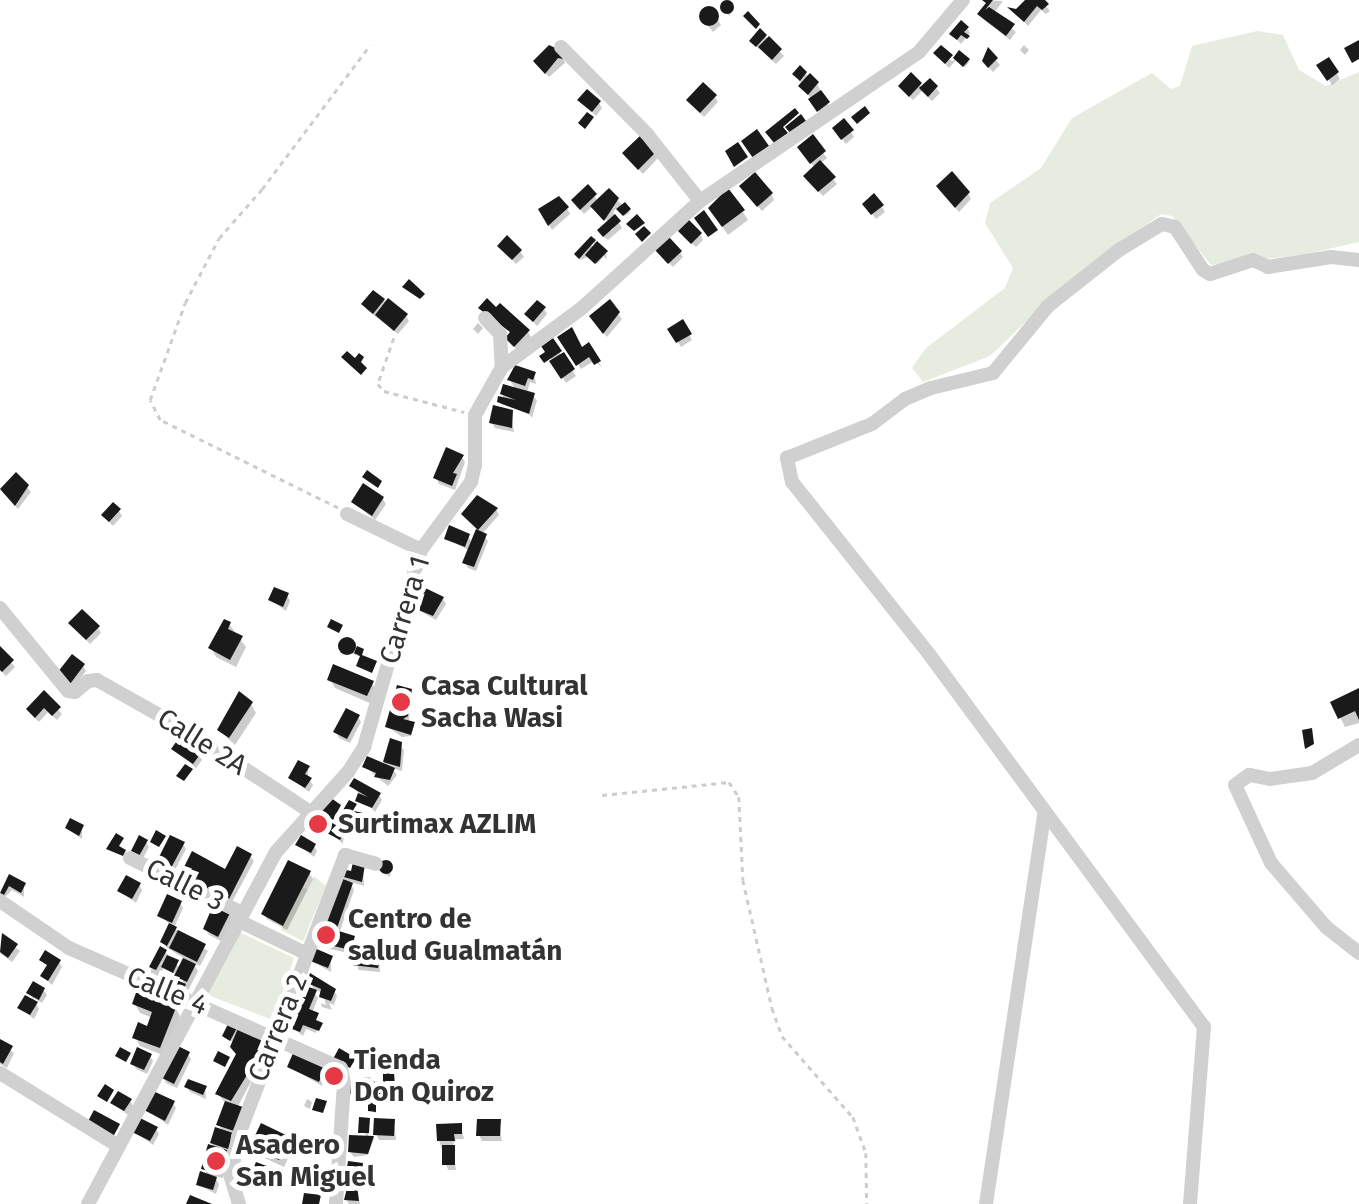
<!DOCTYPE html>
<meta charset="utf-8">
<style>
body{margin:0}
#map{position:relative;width:1359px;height:1204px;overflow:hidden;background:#fff;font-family:"Fira Sans",sans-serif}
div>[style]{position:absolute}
.green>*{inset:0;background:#e6ecdf}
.shadow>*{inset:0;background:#0003}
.building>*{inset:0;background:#1a1a1a}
.round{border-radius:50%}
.path>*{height:2.5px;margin-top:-1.25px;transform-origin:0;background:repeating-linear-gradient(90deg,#cdcdcd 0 5px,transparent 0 10px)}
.minor>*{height:14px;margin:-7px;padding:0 7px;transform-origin:7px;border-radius:7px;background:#d0d0d0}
.dots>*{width:28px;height:28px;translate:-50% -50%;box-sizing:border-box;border:5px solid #fff;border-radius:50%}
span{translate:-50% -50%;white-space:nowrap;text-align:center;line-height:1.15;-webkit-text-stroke:10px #fff;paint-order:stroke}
.street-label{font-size:28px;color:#333}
.poi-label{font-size:28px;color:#333;font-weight:700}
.left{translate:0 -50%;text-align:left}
</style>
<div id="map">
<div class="green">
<div style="clip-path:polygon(1257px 31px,1283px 35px,1299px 70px,1326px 86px,1359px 72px,1359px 242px,1302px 255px,1211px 265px,1172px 216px,1161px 214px,1060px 289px,990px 356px,923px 382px,912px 368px,926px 348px,1005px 288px,1013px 268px,985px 223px,990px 203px,1041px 168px,1072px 118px,1152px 73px,1171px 89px,1180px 86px,1192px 46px)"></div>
<div style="clip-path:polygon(314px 876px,326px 886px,303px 941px,281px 930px,303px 888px,308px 889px)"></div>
<div style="clip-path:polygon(237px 931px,294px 958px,273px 1020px,205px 994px)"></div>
</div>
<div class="shadow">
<div style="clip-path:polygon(729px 0,734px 8px,729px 16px,723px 7px)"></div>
<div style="clip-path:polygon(983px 0,1003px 1px,994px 13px,1016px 32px,1010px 40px,983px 19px,980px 14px,987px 5px)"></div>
<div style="clip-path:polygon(1028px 0,1041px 0,1050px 11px,1046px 14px,1041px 10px,1028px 26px,1016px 13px)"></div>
<div style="clip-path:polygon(711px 8px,721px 25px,713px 32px,700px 15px)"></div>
<div style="clip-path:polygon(967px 28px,970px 33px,961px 44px,952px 34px)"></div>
<div style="clip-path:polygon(765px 36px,784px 56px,776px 64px,753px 43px)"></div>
<div style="clip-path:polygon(1024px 45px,1029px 50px,1025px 55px,1020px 50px)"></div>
<div style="clip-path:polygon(989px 52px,1000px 65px,993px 72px,988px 67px)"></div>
<div style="clip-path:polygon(562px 54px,565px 63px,549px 77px,539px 67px)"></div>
<div style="clip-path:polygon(936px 54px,953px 61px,960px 54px,969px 62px,965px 67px,956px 60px,949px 68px)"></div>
<div style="clip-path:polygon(1328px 60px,1340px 79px,1332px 85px,1320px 66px)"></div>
<div style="clip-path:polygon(805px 73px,817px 84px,831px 109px,822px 116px,796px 76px)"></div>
<div style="clip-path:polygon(911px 76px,923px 88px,936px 88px,940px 93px,932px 101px,922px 91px,913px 100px,904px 91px)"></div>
<div style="clip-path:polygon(715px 97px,718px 102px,704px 117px,692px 105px)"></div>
<div style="clip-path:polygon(580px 100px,599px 103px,602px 108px,596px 116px)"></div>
<div style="clip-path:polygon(851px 132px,854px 137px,846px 144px,838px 134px)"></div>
<div style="clip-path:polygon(642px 137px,659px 157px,643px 174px,628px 159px)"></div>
<div style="clip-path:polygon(812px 138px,827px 158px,820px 164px,837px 184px,823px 196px,809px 181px,815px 168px,803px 153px)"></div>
<div style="clip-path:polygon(588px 188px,598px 201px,617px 200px,630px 212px,625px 216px,618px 207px,613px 212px,622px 228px,608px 240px,603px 236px,606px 226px,611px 231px,614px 228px,593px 206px,584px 214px,577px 206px)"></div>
<div style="clip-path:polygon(745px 192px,771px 194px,774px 200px,762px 211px)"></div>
<div style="clip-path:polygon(942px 192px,968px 193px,971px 199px,959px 212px)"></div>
<div style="clip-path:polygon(882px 207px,885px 212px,876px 219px,868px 209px)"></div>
<div style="clip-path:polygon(567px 208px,570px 214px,552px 230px,541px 210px)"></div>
<div style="clip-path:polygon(743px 212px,748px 220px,728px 235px,716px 218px)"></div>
<div style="clip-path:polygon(700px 234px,703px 240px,696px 247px,684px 237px)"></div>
<div style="clip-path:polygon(592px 239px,606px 253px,607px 260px,604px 256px,597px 264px,588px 257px,580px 260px,577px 255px,588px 243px,598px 251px)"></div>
<div style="clip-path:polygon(504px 251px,520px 251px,524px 257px,516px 264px)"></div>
<div style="clip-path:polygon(680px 252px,683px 257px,673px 267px,662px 256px)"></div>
<div style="clip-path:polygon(374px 293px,406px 316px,409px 321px,398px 334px,367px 310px,364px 305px)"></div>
<div style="clip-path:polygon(544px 309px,547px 314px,537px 326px,527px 315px)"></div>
<div style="clip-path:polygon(618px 314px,622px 319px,607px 337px,595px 322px)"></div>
<div style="clip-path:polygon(495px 320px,528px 332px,531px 337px,518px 350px,511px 344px,512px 334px)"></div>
<div style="clip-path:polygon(682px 322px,692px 340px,681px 347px,670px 329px)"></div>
<div style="clip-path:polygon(478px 323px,483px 328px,478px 334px,473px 329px)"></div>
<div style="clip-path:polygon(560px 338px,581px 350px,588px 346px,602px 367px,594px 361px,581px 369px)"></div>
<div style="clip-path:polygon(552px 341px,576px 376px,566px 383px,544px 347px)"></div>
<div style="clip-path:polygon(534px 374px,536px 384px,530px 382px,527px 393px,537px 400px,532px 418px,526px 410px,501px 404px,505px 387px,515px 389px,510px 380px)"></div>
<div style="clip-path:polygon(511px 412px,514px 432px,495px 428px,492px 423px)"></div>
<div style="clip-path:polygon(462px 457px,465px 462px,455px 490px,439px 484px,436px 478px)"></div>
<div style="clip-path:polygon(27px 487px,31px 492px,18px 509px,2px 491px)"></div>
<div style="clip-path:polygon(382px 498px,386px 504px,375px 520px,354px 502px)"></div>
<div style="clip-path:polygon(496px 509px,499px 515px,482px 534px,488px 541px,476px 571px,468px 568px,465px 562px,470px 551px,446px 538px,468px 536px,473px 544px,478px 530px,464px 515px)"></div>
<div style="clip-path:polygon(119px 511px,122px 516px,113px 526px,107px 520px)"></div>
<div style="clip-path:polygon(287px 595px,290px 601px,286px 611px,271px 600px)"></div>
<div style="clip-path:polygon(443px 599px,446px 604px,436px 620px,413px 607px)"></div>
<div style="clip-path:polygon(71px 624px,98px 628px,101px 633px,90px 644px)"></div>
<div style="clip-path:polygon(229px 624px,246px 647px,236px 667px,216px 657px,211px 648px)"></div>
<div style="clip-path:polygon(345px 638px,362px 651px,362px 657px,340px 650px)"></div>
<div style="clip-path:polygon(0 650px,15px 667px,6px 676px,0 670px)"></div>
<div style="clip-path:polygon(83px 666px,86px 671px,74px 687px,63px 679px)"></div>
<div style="clip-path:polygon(330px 679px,372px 683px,377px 692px,372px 704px,335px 688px)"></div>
<div style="clip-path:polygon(410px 691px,409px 723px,414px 726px,411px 736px,402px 737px,388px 727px)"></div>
<div style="clip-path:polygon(1359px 691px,1359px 723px,1345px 727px,1333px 703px)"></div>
<div style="clip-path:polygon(44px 694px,62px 714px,57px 720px,48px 712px,39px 722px,32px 715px)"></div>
<div style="clip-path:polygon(251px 704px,256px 713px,235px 745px,219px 730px)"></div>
<div style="clip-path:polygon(358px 717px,361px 722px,350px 743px,339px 738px,336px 732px)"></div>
<div style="clip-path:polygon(392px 741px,404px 750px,402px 771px,392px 768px,397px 775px,388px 786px,365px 767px,384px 766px)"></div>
<div style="clip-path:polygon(174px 749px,199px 755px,202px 760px,196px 768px)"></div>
<div style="clip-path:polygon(308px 768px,308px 778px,313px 785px,309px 792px,291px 778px)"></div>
<div style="clip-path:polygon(352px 786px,379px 795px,382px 800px,375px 812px)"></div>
<div style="clip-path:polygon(355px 806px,353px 813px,364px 820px,360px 837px,351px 830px,355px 817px,347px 812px)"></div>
<div style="clip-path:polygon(326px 825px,329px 830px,344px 832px,343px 844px,326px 828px,323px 833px,315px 829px)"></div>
<div style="clip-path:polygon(82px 827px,82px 839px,67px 828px)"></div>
<div style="clip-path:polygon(146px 842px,149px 847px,142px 860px,137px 856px)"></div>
<div style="clip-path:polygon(183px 844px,186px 849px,174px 872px,163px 866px,160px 861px)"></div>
<div style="clip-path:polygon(298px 845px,314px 846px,317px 851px,314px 857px)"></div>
<div style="clip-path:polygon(250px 856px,254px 861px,231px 904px,219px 898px,226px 872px)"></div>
<div style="clip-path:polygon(383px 863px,391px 865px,390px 877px,385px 874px)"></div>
<div style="clip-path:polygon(363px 867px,364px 886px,350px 882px,354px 890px,339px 934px,353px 938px,354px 953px,379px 958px,380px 972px,358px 970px,357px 955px,326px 948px,322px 943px,347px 883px,343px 876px)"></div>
<div style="clip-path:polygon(309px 873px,313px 879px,287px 930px,267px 919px,263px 914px)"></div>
<div style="clip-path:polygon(10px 878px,24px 885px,24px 897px,12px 890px,5px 897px,2px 892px)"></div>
<div style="clip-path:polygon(139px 885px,142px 890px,136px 903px,120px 891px)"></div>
<div style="clip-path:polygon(180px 903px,183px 908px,174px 928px,208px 951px,200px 966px,192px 962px,198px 971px,184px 999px,183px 980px,164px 966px,157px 985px,149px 980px,152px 966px,165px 952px,181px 969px,185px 959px,166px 947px,163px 942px,171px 925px,160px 916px)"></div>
<div style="clip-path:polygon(230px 913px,233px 918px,221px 941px,209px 935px,206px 929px)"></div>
<div style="clip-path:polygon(3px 936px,20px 951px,12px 962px,0 953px)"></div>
<div style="clip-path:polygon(331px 958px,331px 972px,310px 960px)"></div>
<div style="clip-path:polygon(59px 962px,62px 967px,52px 985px,43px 976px,49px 966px)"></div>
<div style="clip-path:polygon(312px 976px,334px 991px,337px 996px,334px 1005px,329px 1003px,332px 1010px,322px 1007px,321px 1003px,326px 1005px,323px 993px,313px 989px)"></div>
<div style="clip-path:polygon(43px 989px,47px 995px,42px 1003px,33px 998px,39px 1009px,34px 1019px,20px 1008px,36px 1004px,29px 993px)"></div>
<div style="clip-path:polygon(314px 993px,318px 998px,312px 1013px,319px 1025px,316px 1033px,306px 1029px,303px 1036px,294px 1029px)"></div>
<div style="clip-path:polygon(135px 1004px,175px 1007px,180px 1016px,165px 1056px,140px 1046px,135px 1037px,148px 1029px,153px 1018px,140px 1013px)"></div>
<div style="clip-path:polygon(231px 1025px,272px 1042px,237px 1108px,244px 1114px,223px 1178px,214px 1176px,219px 1184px,216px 1194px,199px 1185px,208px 1177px,204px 1168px,217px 1130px,223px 1132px,219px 1125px,226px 1104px,218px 1094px,238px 1056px,235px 1043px,226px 1038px)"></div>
<div style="clip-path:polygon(0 1042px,14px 1053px,7px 1068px,0 1064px)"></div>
<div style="clip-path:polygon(188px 1054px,191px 1059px,177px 1088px,166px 1083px,163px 1077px)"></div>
<div style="clip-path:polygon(150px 1056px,153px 1061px,147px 1074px,136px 1069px,133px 1063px)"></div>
<div style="clip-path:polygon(290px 1067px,325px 1067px,342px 1094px,324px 1081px,322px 1086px)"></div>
<div style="clip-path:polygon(392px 1074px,395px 1080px,397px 1095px,385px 1089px)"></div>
<div style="clip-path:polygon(361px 1077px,370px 1077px,371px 1084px,382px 1090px,382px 1099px,376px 1099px,376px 1113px,370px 1110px,371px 1099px,355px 1099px,352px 1093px,364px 1084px)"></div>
<div style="clip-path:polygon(187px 1087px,205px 1088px,206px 1099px,190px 1092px)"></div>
<div style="clip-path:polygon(307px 1099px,312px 1102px,310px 1109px,304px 1106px)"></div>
<div style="clip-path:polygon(130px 1101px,133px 1106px,128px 1115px,113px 1103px)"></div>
<div style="clip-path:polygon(173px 1103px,176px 1108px,168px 1125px,147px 1110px)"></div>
<div style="clip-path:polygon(394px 1121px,396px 1140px,379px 1140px,376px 1134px)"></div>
<div style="clip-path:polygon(369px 1122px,368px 1138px,374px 1138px,368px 1155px,354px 1157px,350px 1152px,365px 1146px,366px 1134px,361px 1132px)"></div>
<div style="clip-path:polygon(499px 1122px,502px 1141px,482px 1141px,479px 1135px)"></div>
<div style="clip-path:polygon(461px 1126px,464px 1139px,456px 1139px,452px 1146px,456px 1170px,448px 1170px,439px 1140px)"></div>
<div style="clip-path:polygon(156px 1129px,159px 1134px,153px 1145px,135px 1132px)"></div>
<div style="clip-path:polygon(288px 1139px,293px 1148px,284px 1167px,258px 1155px,253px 1146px)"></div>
<div style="clip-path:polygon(362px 1165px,365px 1170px,363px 1185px,349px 1174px)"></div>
<div style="clip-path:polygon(270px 1170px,273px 1175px,268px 1189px,255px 1184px,252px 1179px)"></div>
<div style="clip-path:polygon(356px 1187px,360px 1204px,349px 1204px,346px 1199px)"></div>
</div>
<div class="building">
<div style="clip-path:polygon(982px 0,993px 0,985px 10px,989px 7px,1015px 24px,1006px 36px,977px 14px,986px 3px)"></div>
<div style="clip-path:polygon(1025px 0,1045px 0,1049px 4px,1042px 10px,1037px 6px,1024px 22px,1007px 7px,1016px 9px)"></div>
<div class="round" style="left:720px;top:0;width:14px;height:14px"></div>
<div class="round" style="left:699px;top:6px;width:20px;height:20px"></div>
<div style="clip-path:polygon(748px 11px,760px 24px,756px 29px,743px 16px)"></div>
<div style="clip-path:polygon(961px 20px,969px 27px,964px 32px,970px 36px,967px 39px,961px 35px,957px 40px,949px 34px)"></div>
<div style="clip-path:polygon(760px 28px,767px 35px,756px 47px,749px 41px)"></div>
<div style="clip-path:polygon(769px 36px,782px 49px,772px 60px,758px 47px)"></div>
<div style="clip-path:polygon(1359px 40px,1359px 59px,1352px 63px,1344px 48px)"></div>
<div style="clip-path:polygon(549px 45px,564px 52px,563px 59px,558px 58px,545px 74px,533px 61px)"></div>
<div style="clip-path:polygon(941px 45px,953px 55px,945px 64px,933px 53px)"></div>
<div style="clip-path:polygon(988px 47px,998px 58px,988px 68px,982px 61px)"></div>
<div style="clip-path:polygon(959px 50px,970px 59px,963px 67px,953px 58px)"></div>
<div style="clip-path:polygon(1329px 57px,1339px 72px,1327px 81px,1316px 65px)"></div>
<div style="clip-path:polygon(800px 65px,807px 72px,800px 81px,792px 74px)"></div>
<div style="clip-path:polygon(911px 72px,922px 83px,909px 97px,898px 86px)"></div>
<div style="clip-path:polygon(810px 73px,819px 82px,808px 95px,798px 86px)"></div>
<div style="clip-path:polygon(930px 78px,938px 86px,928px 97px,919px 88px)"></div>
<div style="clip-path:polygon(703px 82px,717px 95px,700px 113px,686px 100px)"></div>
<div style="clip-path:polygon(587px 89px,601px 101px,592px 112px,577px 100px)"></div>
<div style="clip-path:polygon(821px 90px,830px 102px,817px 112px,808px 99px)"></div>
<div style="clip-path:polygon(865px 106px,870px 113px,857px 124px,851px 117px)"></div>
<div style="clip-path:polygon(795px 108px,799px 113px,783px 127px,788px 133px,775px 144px,765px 132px)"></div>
<div style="clip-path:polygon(587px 112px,594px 117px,585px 129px,578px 123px)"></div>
<div style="clip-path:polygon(801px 114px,806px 121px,791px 134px,785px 127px)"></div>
<div style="clip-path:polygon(844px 118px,854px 130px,841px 140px,832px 128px)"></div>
<div style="clip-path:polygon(757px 129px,769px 146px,753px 158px,741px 141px)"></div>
<div style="clip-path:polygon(642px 134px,658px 150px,638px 170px,622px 153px)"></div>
<div style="clip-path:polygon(813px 134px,826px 151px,810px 164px,797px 147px)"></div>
<div style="clip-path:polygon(738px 142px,748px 157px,734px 167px,725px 151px)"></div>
<div style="clip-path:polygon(820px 160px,836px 177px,818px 192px,803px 176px)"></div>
<div style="clip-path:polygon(952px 171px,970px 192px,955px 208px,936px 186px)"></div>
<div style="clip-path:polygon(755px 172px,773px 193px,757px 207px,739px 186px)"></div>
<div style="clip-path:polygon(588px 184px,597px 194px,580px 210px,571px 200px)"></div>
<div style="clip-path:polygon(609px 188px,619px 198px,604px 221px,590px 206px)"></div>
<div style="clip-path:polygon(728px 188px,745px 210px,722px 227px,708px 208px)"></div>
<div style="clip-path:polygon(874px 193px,884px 205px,871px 215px,862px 204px)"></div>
<div style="clip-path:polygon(559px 196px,569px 207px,548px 226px,538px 209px)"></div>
<div style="clip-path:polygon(625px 202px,631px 209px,623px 216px,616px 209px)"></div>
<div style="clip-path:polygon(704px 210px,718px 230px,708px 237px,694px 218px)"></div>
<div style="clip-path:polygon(615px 214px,621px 221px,603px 237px,597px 230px)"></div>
<div style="clip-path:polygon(637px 214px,645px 223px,634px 231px,626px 224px)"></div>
<div style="clip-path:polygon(689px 220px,702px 233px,691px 244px,678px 231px)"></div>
<div style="clip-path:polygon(644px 226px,651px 233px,642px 242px,635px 234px)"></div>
<div style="clip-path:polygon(507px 235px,522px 250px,512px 260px,497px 246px)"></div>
<div style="clip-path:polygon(591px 236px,596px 240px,579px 259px,574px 254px)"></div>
<div style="clip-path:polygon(669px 237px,682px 251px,668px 264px,655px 250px)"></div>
<div style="clip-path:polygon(597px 241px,608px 251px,595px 264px,585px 255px)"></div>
<div style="clip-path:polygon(409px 279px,425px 294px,420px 299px,402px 287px)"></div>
<div style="clip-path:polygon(373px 290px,385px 299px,373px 314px,361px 304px)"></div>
<div style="clip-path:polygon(388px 298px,408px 314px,394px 331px,375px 315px)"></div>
<div style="clip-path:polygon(487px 298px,496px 307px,500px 303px,530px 330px,514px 347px,505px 338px,510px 332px,478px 308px)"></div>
<div style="clip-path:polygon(610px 299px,620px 312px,603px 334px,589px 316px)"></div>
<div style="clip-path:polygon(537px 300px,546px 307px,533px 322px,524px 314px)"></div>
<div style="clip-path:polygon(683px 319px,692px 334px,676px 343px,667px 329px)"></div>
<div style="clip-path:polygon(572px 327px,582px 347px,589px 342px,601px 361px,594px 365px,589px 357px,576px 366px,557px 337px)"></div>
<div style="clip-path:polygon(553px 338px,562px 351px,544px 363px,539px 356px,545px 352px,541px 346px)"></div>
<div style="clip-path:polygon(347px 351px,355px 358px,359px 353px,364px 357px,361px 362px,367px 368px,361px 375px,341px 357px)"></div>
<div style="clip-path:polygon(564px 352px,575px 369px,561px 379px,549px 361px)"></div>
<div style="clip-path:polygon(515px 365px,536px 372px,533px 380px,528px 378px,525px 386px,507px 380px)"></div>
<div style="clip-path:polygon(503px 384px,535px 393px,529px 414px,497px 402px,498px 396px,516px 400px,500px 394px)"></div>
<div style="clip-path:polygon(493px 405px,513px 410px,512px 428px,489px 423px)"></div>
<div style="clip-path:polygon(446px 447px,464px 455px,453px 473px,457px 474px,452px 486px,433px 478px)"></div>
<div style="clip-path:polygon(367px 470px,382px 481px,378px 488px,362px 477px)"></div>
<div style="clip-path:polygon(16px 472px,29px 485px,15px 506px,0 489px)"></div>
<div style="clip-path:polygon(363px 483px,384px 497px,372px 516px,351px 502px)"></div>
<div style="clip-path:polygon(477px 495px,498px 508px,478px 530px,461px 514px)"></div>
<div style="clip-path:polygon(113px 502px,121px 509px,109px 522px,101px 515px)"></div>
<div style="clip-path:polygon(449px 525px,470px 534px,465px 547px,444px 539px)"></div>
<div style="clip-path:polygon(476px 529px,487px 534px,474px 567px,462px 563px)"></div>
<div style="clip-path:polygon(419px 585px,444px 597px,433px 616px,411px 607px)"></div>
<div style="clip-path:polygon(274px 587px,289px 593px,283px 607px,268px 600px)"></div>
<div style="clip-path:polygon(82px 609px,100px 626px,86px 640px,68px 623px)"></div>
<div style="clip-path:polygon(224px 619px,231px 622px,228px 629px,243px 636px,230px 660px,208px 648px)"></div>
<div style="clip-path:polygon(331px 619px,343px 625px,339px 633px,327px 627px)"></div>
<div class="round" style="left:338px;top:637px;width:18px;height:18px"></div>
<div style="clip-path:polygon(0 646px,14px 660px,2px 672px,0 670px)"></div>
<div style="clip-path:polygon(357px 646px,364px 649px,362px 655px,377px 661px,372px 673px,356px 666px,360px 656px,354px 653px)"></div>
<div style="clip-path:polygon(72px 654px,85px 664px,70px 684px,57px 673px)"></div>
<div style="clip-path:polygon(333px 664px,374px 681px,367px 696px,327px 680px)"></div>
<div style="clip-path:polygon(397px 685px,412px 689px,408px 716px,403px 719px,415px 722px,411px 735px,385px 727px)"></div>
<div style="clip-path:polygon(1359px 688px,1359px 720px,1355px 711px,1338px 719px,1330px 702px)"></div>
<div style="clip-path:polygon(44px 690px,61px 707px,52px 716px,44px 708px,35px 718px,26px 709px)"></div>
<div style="clip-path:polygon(239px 691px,253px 702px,229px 738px,217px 730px)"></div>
<div style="clip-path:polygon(346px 708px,360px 715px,347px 739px,333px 732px)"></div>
<div style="clip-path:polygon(1312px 728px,1314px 744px,1305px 749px,1302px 730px)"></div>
<div style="clip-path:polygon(179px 738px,201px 753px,193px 764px,171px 749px)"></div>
<div style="clip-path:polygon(390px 738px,402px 742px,400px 767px,383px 762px)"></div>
<div style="clip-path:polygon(367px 756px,395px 768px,390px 780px,374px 777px,376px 773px,362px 767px)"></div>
<div style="clip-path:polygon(298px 760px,310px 766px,305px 774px,312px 778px,305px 788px,288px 778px)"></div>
<div style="clip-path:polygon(185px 764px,193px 769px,184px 781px,176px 776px)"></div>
<div style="clip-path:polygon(354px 778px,381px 793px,372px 808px,355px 801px,358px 793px,368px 797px,349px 786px)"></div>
<div style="clip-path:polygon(331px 798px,341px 805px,333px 820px,321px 811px)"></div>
<div style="clip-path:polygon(349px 800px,357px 804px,350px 815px,343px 810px)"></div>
<div style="clip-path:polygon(354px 811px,363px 813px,357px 833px,349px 830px)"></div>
<div style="clip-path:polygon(70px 818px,84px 825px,79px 836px,65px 828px)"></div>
<div style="clip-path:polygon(318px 818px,327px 823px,322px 833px,311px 827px)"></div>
<div style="clip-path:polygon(330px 822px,346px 830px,340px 840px,325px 832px)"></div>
<div style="clip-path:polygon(156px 830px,166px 836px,159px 847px,150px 842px)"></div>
<div style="clip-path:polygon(116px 833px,124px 838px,119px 846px,126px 850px,123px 856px,106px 849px)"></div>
<div style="clip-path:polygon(139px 835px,148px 840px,139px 856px,131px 851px)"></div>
<div style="clip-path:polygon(170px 835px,185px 842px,171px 868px,157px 861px)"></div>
<div style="clip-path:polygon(301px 835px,316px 844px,311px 853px,295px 845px)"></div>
<div style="clip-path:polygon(237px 846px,252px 854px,228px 901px,180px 875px,192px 851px,225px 869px)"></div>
<div style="clip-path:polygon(288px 860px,311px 871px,283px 926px,261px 914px)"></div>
<div class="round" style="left:379px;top:860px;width:14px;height:14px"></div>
<div style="clip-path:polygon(353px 862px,365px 865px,362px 882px,340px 876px,342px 869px,351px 871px)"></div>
<div style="clip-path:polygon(9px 874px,26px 883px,21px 893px,9px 886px,4px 895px,0 893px)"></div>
<div style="clip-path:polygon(126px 875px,141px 883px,132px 899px,117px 891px)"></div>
<div style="clip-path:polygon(338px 877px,353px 883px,337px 928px,326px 927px,355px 936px,351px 950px,320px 943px)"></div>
<div style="clip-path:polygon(167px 894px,182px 901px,172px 923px,157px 916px)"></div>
<div style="clip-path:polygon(214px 903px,231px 911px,218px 937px,203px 929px)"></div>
<div style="clip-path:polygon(169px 923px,177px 927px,167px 946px,160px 942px)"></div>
<div style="clip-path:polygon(178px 930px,206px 944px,197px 962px,169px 948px)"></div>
<div style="clip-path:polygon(2px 933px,18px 944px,8px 958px,0 952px)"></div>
<div style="clip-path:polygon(160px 946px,167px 950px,156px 970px,149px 967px)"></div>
<div style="clip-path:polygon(312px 947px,333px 956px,328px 968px,308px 960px)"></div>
<div style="clip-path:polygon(45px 950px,61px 960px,48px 981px,40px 976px,47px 965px,39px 960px)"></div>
<div style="clip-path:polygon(355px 951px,381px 955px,378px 968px,352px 965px)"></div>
<div style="clip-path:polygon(167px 955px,179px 960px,173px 973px,161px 967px)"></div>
<div style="clip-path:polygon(183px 958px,196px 964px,187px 982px,174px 976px)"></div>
<div style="clip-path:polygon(310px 973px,336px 989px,331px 1001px,319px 997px,321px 989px,307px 983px)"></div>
<div style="clip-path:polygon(165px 975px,186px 984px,181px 995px,160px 986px)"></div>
<div style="clip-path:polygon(33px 981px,45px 988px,39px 1000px,26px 993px)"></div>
<div style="clip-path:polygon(306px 986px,317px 990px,309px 1009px,319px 1013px,316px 1020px,323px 1023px,319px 1031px,303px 1025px,300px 1032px,292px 1029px)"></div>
<div style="clip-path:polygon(137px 990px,177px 1005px,160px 1048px,132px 1038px,138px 1022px,147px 1026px,152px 1012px,132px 1004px)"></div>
<div style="clip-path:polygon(25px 995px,38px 1002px,30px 1015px,17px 1008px)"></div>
<div style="clip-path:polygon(229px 1022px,238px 1026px,230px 1041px,222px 1036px)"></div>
<div style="clip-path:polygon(239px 1026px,274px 1040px,261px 1065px,255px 1062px,231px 1101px,215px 1094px,236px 1054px,230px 1047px)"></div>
<div style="clip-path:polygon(0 1039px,13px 1046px,3px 1064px,0 1062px)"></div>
<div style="clip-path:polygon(176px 1045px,190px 1052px,174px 1084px,160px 1077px)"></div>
<div style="clip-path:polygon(120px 1047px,131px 1053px,126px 1062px,115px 1056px)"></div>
<div style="clip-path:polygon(137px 1047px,152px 1054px,144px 1070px,130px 1064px)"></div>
<div style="clip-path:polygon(339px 1048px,356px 1058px,350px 1068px,333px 1059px)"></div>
<div style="clip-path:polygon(218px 1051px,230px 1057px,225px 1067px,213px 1061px)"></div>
<div style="clip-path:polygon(294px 1051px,326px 1065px,319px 1082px,287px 1067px)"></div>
<div style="clip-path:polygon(328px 1067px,340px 1075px,340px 1090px,322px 1082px)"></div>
<div style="clip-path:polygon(383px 1071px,394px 1071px,395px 1090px,383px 1090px)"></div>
<div style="clip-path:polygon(188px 1079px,207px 1086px,203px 1095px,184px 1087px)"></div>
<div style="clip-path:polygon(350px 1081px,380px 1082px,380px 1094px,350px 1094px)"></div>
<div style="clip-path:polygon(105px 1084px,114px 1090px,107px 1102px,97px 1096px)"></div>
<div style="clip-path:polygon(118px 1091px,132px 1099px,124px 1111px,110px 1103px)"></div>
<div style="clip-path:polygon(153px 1091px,175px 1101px,165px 1121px,144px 1110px)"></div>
<div style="clip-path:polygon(368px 1096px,376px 1096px,376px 1112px,368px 1111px)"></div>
<div style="clip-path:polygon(316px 1098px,327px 1101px,323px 1113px,312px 1110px)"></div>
<div style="clip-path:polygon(225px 1101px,243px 1107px,234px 1131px,216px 1125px)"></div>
<div style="clip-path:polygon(94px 1110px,120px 1124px,113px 1137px,86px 1125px)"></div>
<div style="clip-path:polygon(359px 1117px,370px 1118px,369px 1133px,358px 1133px)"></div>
<div style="clip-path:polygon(140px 1118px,158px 1127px,150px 1141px,132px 1132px)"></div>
<div style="clip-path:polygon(374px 1118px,395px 1119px,394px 1136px,373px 1135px)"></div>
<div style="clip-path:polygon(477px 1119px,501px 1119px,500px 1136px,476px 1136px)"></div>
<div style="clip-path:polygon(261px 1123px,290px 1137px,279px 1160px,250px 1146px)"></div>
<div style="clip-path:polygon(462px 1123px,462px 1134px,454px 1134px,455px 1141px,437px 1141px,436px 1124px)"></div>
<div style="clip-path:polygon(215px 1127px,233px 1133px,228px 1149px,210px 1143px)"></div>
<div style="clip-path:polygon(349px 1135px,374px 1136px,368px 1154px,348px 1152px)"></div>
<div style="clip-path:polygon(208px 1144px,227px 1150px,220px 1174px,201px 1169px)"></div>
<div style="clip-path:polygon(442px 1145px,455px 1145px,455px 1165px,442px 1165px)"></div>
<div style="clip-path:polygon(348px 1161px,363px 1163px,361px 1181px,346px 1174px)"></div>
<div style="clip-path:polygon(256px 1162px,272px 1168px,265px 1185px,249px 1179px)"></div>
<div style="clip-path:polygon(200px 1171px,217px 1177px,213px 1190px,196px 1185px)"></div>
<div style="clip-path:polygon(348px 1184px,357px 1185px,359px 1201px,344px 1200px)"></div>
<div style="clip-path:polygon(304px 1193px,321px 1195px,319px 1204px,302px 1204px)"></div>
<div style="clip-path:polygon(190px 1195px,212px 1204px,186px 1204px)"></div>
</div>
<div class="path">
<div style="left:394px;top:338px;width:49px;rotate:109.2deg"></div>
<div style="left:378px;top:384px;width:9px;rotate:49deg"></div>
<div style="left:384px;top:391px;width:83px;rotate:14.7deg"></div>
<div style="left:338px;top:508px;width:199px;rotate:-153.7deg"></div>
<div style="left:160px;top:420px;width:22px;rotate:-117deg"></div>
<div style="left:150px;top:400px;width:103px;rotate:-70.2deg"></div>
<div style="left:185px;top:303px;width:73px;rotate:-62.4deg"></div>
<div style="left:219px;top:238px;width:65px;rotate:-48.7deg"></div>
<div style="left:262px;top:189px;width:180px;rotate:-53.1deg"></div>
<div style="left:602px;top:795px;width:128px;rotate:-5.8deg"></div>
<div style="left:729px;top:782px;width:18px;rotate:56deg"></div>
<div style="left:739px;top:797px;width:83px;rotate:87.2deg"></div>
<div style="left:743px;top:880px;width:131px;rotate:77.2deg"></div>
<div style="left:772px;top:1008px;width:30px;rotate:70deg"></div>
<div style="left:782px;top:1036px;width:108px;rotate:48.8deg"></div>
<div style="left:853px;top:1117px;width:38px;rotate:70deg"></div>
<div style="left:866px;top:1153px;width:51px;rotate:88.9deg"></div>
</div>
<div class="minor">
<div style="left:561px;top:47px;width:122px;rotate:45.3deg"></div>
<div style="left:647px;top:134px;width:85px;rotate:51.7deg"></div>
<div style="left:485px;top:318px;width:22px;rotate:47deg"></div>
<div style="left:500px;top:334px;width:33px;rotate:87deg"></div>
<div style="left:347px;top:514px;width:82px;rotate:25.9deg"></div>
<div style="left:0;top:608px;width:107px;rotate:50.7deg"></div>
<div style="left:68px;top:691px;width:7px;rotate:8deg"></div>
<div style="left:75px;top:692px;width:17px;rotate:-40deg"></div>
<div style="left:88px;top:681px;width:9px;rotate:-6deg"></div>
<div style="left:97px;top:680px;width:100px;rotate:29.4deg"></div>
<div style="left:184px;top:729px;width:153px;rotate:33.3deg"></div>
<div style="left:1359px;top:745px;width:55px;rotate:149.2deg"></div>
<div style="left:1312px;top:773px;width:42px;rotate:171.9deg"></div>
<div style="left:1270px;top:779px;width:21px;rotate:-169deg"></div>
<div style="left:1249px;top:775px;width:17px;rotate:144deg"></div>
<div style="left:1235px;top:785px;width:86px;rotate:65.2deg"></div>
<div style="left:1271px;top:863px;width:84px;rotate:49.3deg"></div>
<div style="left:1326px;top:927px;width:42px;rotate:38.2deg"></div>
<div style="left:130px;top:858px;width:123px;rotate:26.1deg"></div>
<div style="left:0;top:901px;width:83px;rotate:34.3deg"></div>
<div style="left:69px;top:948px;width:297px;rotate:23.8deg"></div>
<div style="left:341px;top:1068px;width:15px;rotate:79deg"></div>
<div style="left:344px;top:1083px;width:121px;rotate:93.8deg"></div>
<div style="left:237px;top:920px;width:78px;rotate:25.9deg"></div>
<div style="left:0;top:1073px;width:139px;rotate:31.7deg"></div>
<div style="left:88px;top:1204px;width:399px;rotate:-61.9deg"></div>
<div style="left:276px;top:852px;width:108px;rotate:-48deg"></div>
<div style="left:348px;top:772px;width:30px;rotate:-57deg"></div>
<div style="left:364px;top:747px;width:205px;rotate:-73.9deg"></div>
<div style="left:421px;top:550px;width:84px;rotate:-53.7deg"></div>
<div style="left:471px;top:482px;width:17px;rotate:-77deg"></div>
<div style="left:475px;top:465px;width:50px;rotate:-90deg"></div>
<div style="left:475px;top:415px;width:55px;rotate:-60.6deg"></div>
<div style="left:502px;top:367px;width:99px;rotate:-36.4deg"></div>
<div style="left:582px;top:308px;width:159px;rotate:-42.2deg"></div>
<div style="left:700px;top:201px;width:265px;rotate:-34.2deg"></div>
<div style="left:919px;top:52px;width:68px;rotate:-49.8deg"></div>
<div style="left:239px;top:1204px;width:28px;rotate:-107deg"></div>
<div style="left:231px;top:1177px;width:41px;rotate:-80.1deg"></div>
<div style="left:238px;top:1137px;width:302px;rotate:-69.2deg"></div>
<div style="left:345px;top:855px;width:32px;rotate:16deg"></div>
<div style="left:986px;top:1204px;width:397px;rotate:-81.5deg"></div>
<div style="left:1190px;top:1204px;width:178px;rotate:-85.5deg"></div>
<div style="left:1204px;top:1027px;width:463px;rotate:-126.4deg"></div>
<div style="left:929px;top:654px;width:220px;rotate:-128.5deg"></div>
<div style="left:792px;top:482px;width:25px;rotate:-102deg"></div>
<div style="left:787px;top:458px;width:92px;rotate:-21.8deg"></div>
<div style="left:872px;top:424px;width:41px;rotate:-37.1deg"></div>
<div style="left:905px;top:399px;width:28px;rotate:-23deg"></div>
<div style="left:931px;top:388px;width:64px;rotate:-13.6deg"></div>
<div style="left:993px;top:373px;width:87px;rotate:-50.6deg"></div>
<div style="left:1048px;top:306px;width:90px;rotate:-38.3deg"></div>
<div style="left:1119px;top:250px;width:50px;rotate:-31.2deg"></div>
<div style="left:1162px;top:224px;width:13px;rotate:13deg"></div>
<div style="left:1175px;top:227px;width:51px;rotate:56.9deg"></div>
<div style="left:1203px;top:270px;width:8px;rotate:30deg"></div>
<div style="left:1210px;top:274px;width:45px;rotate:-18deg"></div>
<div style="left:1253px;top:260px;width:17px;rotate:25deg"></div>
<div style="left:1268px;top:267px;width:64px;rotate:-9deg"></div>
<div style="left:1331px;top:257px;width:28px;rotate:6deg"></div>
</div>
<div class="dots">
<div style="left:401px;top:702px;background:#e63946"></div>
<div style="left:318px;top:824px;background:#e63946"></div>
<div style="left:326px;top:935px;background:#e63946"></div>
<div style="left:334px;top:1076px;background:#e63946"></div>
<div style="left:216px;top:1161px;background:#e63946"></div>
</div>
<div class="street-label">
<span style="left:405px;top:610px;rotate:-73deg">Carrera 1</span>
<span style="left:202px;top:742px;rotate:32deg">Calle 2A</span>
<span style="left:185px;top:885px;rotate:26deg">Calle 3</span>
<span style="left:167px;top:991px;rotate:22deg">Calle 4</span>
<span style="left:278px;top:1028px;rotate:-68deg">Carrera 2</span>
</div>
<div class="poi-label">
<span class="left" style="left:421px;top:702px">Casa Cultural<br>Sacha Wasi</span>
<span class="left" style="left:338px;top:824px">Surtimax AZLIM</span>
<span class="left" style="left:348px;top:935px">Centro de<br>salud Gualmatán</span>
<span class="left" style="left:354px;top:1076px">Tienda<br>Don Quiroz</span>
<span class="left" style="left:236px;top:1161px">Asadero<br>San Miguel</span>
</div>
</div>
